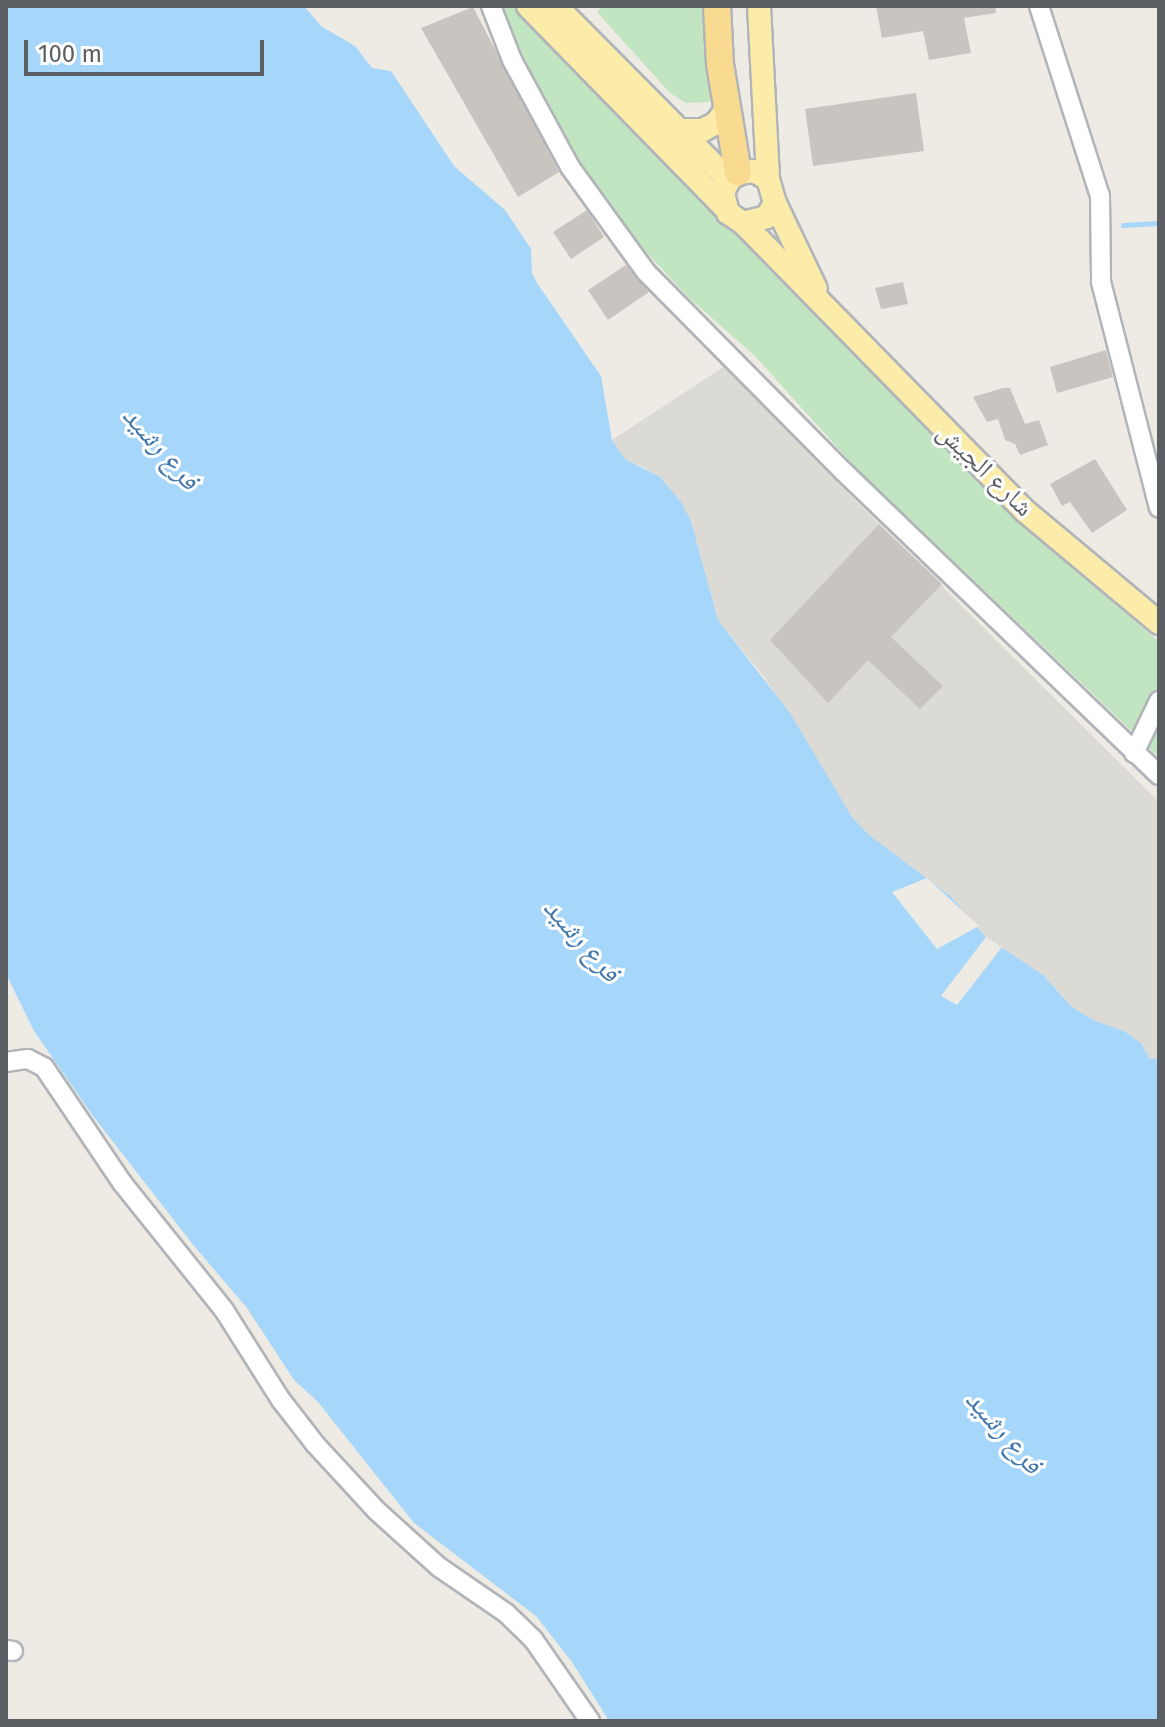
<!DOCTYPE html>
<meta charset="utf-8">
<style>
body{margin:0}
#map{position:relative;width:1165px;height:1727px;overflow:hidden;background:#edebe3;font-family:"Fira Sans","Noto Naskh Arabic",sans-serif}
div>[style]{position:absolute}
.industrial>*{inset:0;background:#dcdad5}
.green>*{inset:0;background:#c1e4c1}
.water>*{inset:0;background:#a6d7fb}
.pier>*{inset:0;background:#edebe3}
.stream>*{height:5px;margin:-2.5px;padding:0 2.5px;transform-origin:2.5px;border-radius:2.5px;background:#a6d7fb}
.building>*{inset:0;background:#c8c5c0}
.roads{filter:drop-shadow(2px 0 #b1b4b8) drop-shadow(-2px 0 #b1b4b8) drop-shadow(0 2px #b1b4b8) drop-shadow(0 -2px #b1b4b8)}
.minor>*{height:18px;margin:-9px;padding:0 9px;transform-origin:9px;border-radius:9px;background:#fff}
.major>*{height:22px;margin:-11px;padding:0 11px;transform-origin:11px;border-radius:11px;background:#fbecaa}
.highway>*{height:26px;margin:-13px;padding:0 13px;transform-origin:13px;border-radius:13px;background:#f8db90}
span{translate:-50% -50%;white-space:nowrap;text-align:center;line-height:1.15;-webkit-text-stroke:6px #fff;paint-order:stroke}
.street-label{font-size:26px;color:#5b5f63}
.water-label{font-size:28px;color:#4378ac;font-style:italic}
.frame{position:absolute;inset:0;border:8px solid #5b5f63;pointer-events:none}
.scale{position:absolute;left:24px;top:40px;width:240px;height:36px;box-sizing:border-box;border:4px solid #5b5f63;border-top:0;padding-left:10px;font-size:24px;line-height:28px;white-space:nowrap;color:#5b5f63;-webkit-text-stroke:6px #fff;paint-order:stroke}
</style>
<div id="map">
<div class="industrial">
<div style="clip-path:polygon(728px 364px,744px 373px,841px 486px,1159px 802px,1159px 1059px,1150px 1059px,1141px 1043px,1124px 1031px,1093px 1020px,1072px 1007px,1056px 989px,986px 937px,950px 896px,868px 834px,852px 817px,765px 678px,718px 620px,691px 521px,645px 468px,625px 459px,612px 440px)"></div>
</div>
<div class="green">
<div style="clip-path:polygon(497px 6px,518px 6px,1067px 562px,1159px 642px,1159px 757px,854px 466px,755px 356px,688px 297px,637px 242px,529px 93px)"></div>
<div style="clip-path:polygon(603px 6px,704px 6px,713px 81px,709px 102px,686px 103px,670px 93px,597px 12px)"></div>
</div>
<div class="water">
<div style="clip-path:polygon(6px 6px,304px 6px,321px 26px,355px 46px,372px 68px,391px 71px,454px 166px,505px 210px,531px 249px,532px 273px,537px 283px,601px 376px,612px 440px,625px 459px,660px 477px,681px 502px,691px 521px,718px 620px,790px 713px,852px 817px,868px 834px,950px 896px,986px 937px,1043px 975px,1072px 1007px,1093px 1020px,1124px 1031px,1141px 1043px,1150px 1059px,1159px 1059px,1159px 1721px,609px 1721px,572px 1662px,536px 1616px,414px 1523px,318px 1402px,294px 1380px,247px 1308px,194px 1246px,93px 1116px,34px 1031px,6px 974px)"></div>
</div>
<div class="pier">
<div style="clip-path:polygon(927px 878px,979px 926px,937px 949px,892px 892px)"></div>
<div style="clip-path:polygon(986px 937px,1002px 947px,957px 1005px,941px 996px)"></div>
</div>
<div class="stream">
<div style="left:1123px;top:225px;width:36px;rotate:-3deg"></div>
</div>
<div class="building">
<div style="clip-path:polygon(876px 6px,995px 6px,996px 13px,964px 18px,971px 53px,929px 60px,923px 31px,882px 38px)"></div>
<div style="clip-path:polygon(473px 7px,559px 172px,518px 197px,421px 28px)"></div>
<div style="clip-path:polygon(916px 93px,924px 151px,813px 166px,805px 109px)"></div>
<div style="clip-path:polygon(587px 210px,604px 237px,571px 259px,553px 232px)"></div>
<div style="clip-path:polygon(626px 265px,649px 292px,608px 320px,588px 290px)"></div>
<div style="clip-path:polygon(903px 282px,908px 304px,881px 309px,875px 288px)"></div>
<div style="clip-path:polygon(1106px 350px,1113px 377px,1057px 393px,1050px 367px)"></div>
<div style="clip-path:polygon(1003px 388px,1010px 388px,1025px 424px,1039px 420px,1048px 445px,1020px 455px,1015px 444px,1005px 440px,998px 419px,987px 422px,973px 397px)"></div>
<div style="clip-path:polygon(1095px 459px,1127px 510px,1092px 533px,1070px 502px,1062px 506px,1050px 484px)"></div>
<div style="clip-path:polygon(879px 524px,942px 584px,891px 637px,943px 686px,920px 709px,868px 660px,828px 703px,770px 640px)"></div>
</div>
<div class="roads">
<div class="minor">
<div style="left:491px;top:6px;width:58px;rotate:68.7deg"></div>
<div style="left:512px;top:60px;width:122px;rotate:61.5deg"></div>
<div style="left:570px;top:167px;width:130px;rotate:54.1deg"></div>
<div style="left:646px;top:272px;width:281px;rotate:45.3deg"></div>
<div style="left:844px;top:472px;width:437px;rotate:43.9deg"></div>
<div style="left:1039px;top:6px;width:200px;rotate:72.2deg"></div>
<div style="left:1100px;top:196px;width:86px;rotate:89.3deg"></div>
<div style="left:1101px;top:282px;width:233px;rotate:75.6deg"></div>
<div style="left:1134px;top:753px;width:58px;rotate:-64.3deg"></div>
<div style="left:6px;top:1062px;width:22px;rotate:-8deg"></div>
<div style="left:28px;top:1059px;width:18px;rotate:27deg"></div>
<div style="left:44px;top:1067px;width:141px;rotate:56deg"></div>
<div style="left:123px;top:1184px;width:161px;rotate:51.3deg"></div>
<div style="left:224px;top:1310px;width:107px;rotate:57.7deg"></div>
<div style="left:281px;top:1400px;width:56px;rotate:52.3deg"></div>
<div style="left:315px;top:1444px;width:91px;rotate:47.2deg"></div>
<div style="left:377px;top:1511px;width:84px;rotate:42.1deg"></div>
<div style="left:439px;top:1567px;width:81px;rotate:34.5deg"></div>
<div style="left:506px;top:1613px;width:37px;rotate:44deg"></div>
<div style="left:533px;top:1639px;width:100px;rotate:55.2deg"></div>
<div style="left:6px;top:1650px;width:7px;rotate:8deg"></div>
</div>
<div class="major">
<div style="left:528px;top:6px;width:282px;rotate:45.7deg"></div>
<div style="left:556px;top:6px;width:245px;rotate:45.2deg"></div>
<div style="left:759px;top:6px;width:173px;rotate:87deg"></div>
<div style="left:679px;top:130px;width:24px"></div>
<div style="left:703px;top:130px;width:15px;rotate:-28deg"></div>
<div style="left:716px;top:123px;width:16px;rotate:-52deg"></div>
<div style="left:775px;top:203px;width:16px;rotate:120deg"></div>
<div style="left:767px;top:217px;width:25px;rotate:166deg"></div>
<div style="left:743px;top:223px;width:18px;rotate:-146deg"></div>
<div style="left:728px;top:213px;width:21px;rotate:-104deg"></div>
<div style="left:723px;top:193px;width:14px;rotate:-65deg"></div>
<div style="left:729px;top:180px;width:11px;rotate:-38deg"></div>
<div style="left:738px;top:173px;width:16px;rotate:-7deg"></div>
<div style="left:754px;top:171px;width:16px;rotate:30deg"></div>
<div style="left:768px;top:179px;width:25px;rotate:74deg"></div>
<div style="left:775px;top:203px;width:95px;rotate:64.5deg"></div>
<div style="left:743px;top:223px;width:402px;rotate:45.6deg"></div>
<div style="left:1024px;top:510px;width:176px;rotate:39.9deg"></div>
</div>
<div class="highway">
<div style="left:717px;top:6px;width:58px;rotate:87deg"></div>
<div style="left:720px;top:64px;width:110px;rotate:80.6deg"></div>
</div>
</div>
<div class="street-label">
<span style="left:985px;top:470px;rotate:44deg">شارع الجيش</span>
</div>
<div class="water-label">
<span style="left:161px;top:448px;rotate:49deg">فرع رشيد</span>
<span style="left:582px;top:940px;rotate:49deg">فرع رشيد</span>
<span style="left:1004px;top:1432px;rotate:49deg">فرع رشيد</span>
</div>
<div class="frame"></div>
<div class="scale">100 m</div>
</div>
